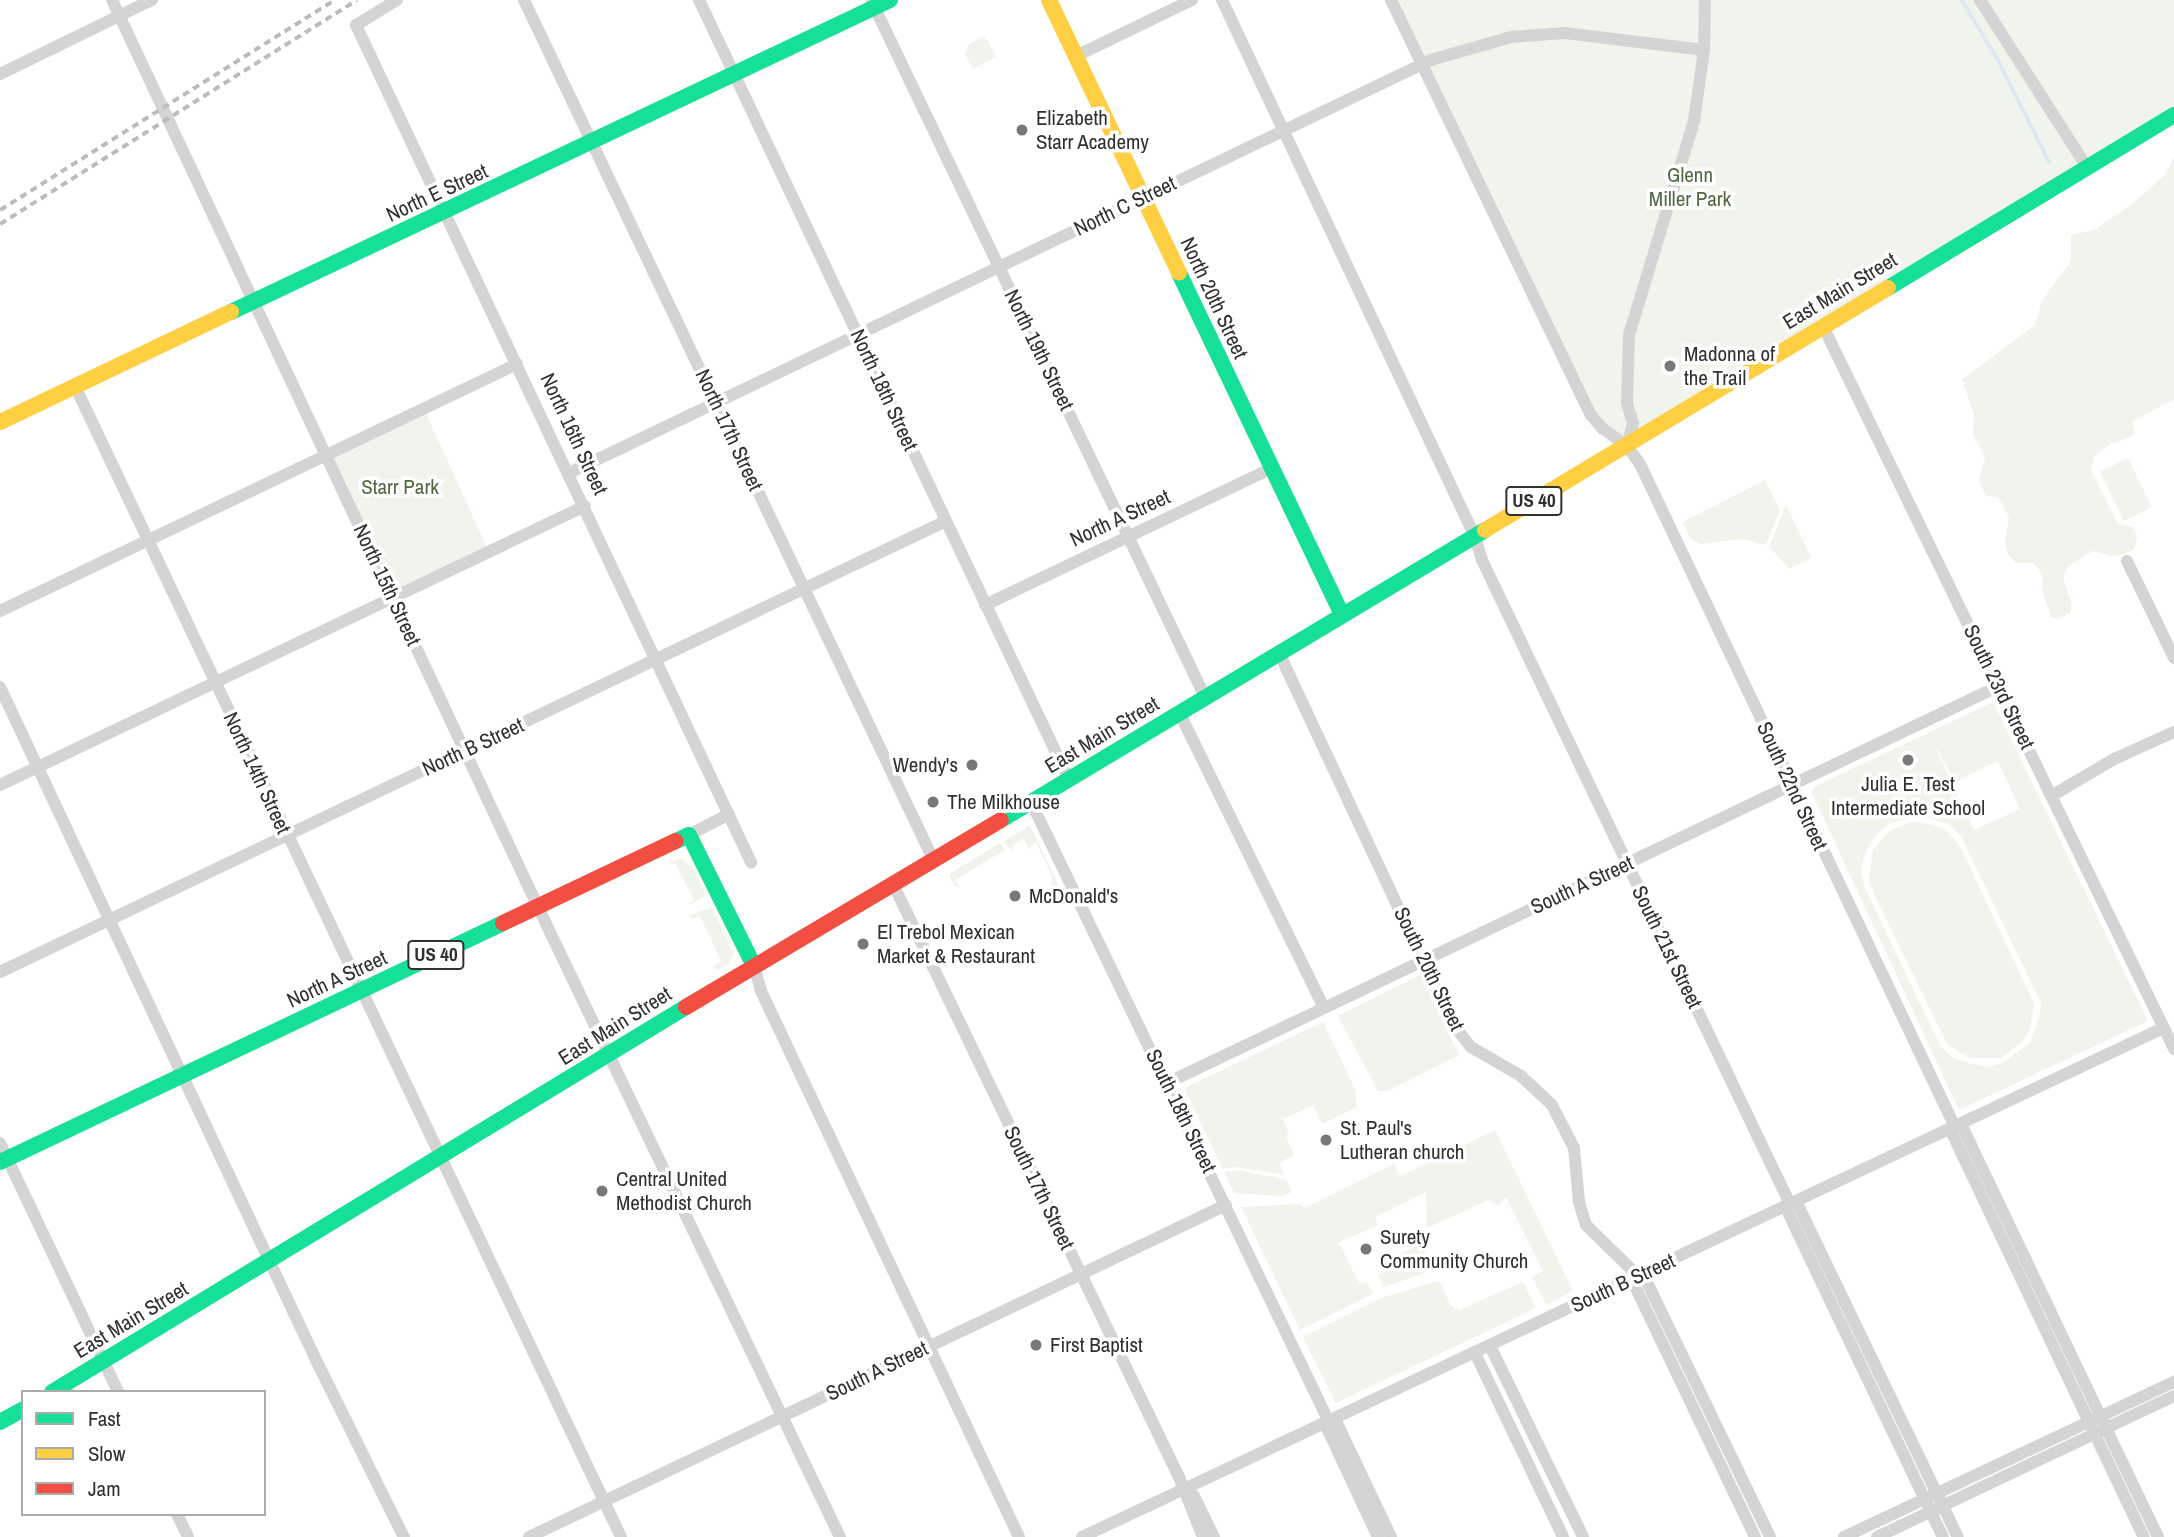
<!DOCTYPE html>
<style>
body{margin:0}
#map{position:relative;width:2174px;height:1537px;overflow:hidden;background:#fff;font-family:"Archivo Narrow",sans-serif}
div>[style]{position:absolute}
.green>*{inset:0;background:#f1f4ed}
.stream>*{height:3.5px;margin:-1.75px;padding:0 1.75px;transform-origin:1.75px;border-radius:1.75px;background:#dce7f0}
.street>*{height:12px;margin:-6px;padding:0 6px;transform-origin:6px;border-radius:6px;background:#d4d4d4}
.fast>*{height:16px;margin:-8px;padding:0 8px;transform-origin:8px;border-radius:8px;background:#16e098}
.slow>*{height:16px;margin:-8px;padding:0 8px;transform-origin:8px;border-radius:8px;background:#ffcf43}
.jam>*{height:16px;margin:-8px;padding:0 8px;transform-origin:8px;border-radius:8px;background:#f24e42}
.rail>*{height:3.5px;margin-top:-1.75px;transform-origin:0;background:repeating-linear-gradient(90deg,#bcbcbc 0 7px,transparent 0 12px)}
.dots>*{width:19px;height:19px;translate:-50% -50%;box-sizing:border-box;border:4px solid #fff;border-radius:50%}
span{translate:-50% -50%;white-space:nowrap;text-align:center;line-height:1.15;-webkit-text-stroke:7px #fff;paint-order:stroke}
.shield-label span{padding:2px 5px;background:#fff;border:2px solid;border-radius:5px;-webkit-text-stroke-width:0}
.shield-label{font-size:19px;color:#303030;font-weight:700}
.poi-label{font-size:21px;color:#303030}
.left{translate:0 -50%;text-align:left}
.right{translate:-100% -50%;text-align:right}
.park-label{font-size:21px;color:#516841}
.street-label{font-size:21px;color:#303030}
.legend{position:absolute;left:21px;top:1390px;width:245px;height:126px;box-sizing:border-box;background:#fff;border:2px solid #acacac;margin:0;padding:9px 12px;list-style:none;font-size:21px;color:#303030}
.legend li{display:flex;align-items:center;gap:14px;height:35px}
.legend b{width:35px;border:2px solid #acacac}
</style>
<div id="map">
<div class="green">
<div style="clip-path:polygon(1391px 0,2174px 0,2174px 115px,1627px 446px,1602px 428px)"></div>
<div style="clip-path:polygon(985px 36px,996px 57px,973px 69px,965px 54px,969px 44px)"></div>
<div style="clip-path:polygon(2174px 157px,2174px 399px,2132px 422px,2135px 434px,2109px 445px,2094px 456px,2091px 470px,2118px 524px,2132px 527px,2137px 536px,2135px 548px,2125px 554px,2112px 556px,2093px 551px,2068px 566px,2063px 577px,2072px 605px,2070px 613px,2058px 619px,2051px 617px,2042px 589px,2043px 576px,2034px 563px,2015px 563px,2008px 554px,2005px 542px,2009px 517px,1998px 497px,1986px 496px,1979px 481px,1985px 457px,1973px 435px,1974px 414px,1962px 379px,2035px 325px,2042px 301px,2071px 261px,2071px 235px,2094px 230px,2131px 205px,2165px 175px)"></div>
<div style="clip-path:polygon(424px 409px,489px 552px,393px 598px,326px 456px)"></div>
<div style="clip-path:polygon(2128px 458px,2152px 507px,2124px 521px,2100px 472px)"></div>
<div style="clip-path:polygon(1765px 480px,1780px 510px,1766px 545px,1742px 539px,1700px 544px,1690px 538px,1683px 522px)"></div>
<div style="clip-path:polygon(1786px 505px,1811px 558px,1790px 569px,1769px 547px)"></div>
<div style="clip-path:polygon(evenodd,1993px 702px,2148px 1021px,1959px 1110px,1811px 791px,1816px 786px,1993px 702px,1931px 738px,1955px 782px,1998px 761px,2020px 809px,1974px 830px,1931px 738px,1993px 702px,1917px 815px,1949px 824px,1961px 836px,2041px 1003px,2040px 1015px,2030px 1043px,2001px 1064px,1986px 1067px,1971px 1064px,1953px 1058px,1940px 1046px,1865px 888px,1861px 873px,1864px 856px,1874px 837px,1889px 824px,1917px 815px)"></div>
<div style="clip-path:polygon(1916px 822px,1938px 826px,1948px 832px,1961px 848px,2034px 1004px,2030px 1029px,2022px 1042px,2001px 1058px,1969px 1058px,1947px 1044px,1875px 896px,1869px 879px,1873px 850px,1889px 831px,1907px 823px)"></div>
<div style="clip-path:polygon(1030px 825px,1060px 888px,1050px 889px,1052px 876px,1036px 842px,1029px 849px,1023px 839px,1012px 846px,1015px 853px,1003px 842px)"></div>
<div style="clip-path:polygon(1000px 843px,1005px 850px,955px 880px,960px 887px,954px 886px,949px 874px)"></div>
<div style="clip-path:polygon(680px 858px,693px 867px,706px 895px,691px 904px,688px 904px,694px 900px,675px 863px,666px 865px)"></div>
<div style="clip-path:polygon(712px 907px,734px 955px,729px 963px,717px 970px,713px 966px,721px 961px,700px 916px,692px 919px,688px 916px)"></div>
<div style="clip-path:polygon(1420px 975px,1459px 1055px,1387px 1091px,1378px 1091px,1338px 1016px)"></div>
<div style="clip-path:polygon(1323px 1022px,1355px 1089px,1357px 1107px,1322px 1124px,1313px 1105px,1283px 1119px,1289px 1133px,1286px 1137px,1294px 1155px,1279px 1163px,1284px 1175px,1235px 1167px,1223px 1169px,1184px 1088px)"></div>
<div style="clip-path:polygon(1495px 1130px,1573px 1291px,1546px 1305px,1532px 1277px,1543px 1271px,1506px 1197px,1499px 1206px,1489px 1200px,1427px 1228px,1426px 1192px,1375px 1217px,1378px 1225px,1339px 1242px,1359px 1284px,1367px 1282px,1373px 1294px,1300px 1330px,1241px 1207px,1300px 1204px,1304px 1208px,1394px 1164px,1400px 1176px)"></div>
<div style="clip-path:polygon(1239px 1170px,1286px 1180px,1292px 1192px,1282px 1196px,1234px 1193px,1224px 1172px)"></div>
<div style="clip-path:polygon(1422px 1244px,1433px 1270px,1384px 1287px,1378px 1275px,1386px 1272px,1381px 1262px)"></div>
<div style="clip-path:polygon(1435px 1282px,1440px 1282px,1451px 1306px,1459px 1310px,1523px 1282px,1536px 1308px,1336px 1403px,1303px 1337px,1381px 1298px)"></div>
</div>
<div class="stream">
<div style="left:1962px;top:0;width:70px;rotate:59deg"></div>
<div style="left:1998px;top:60px;width:115px;rotate:63.2deg"></div>
</div>
<div class="street">
<div style="left:112px;top:0;width:1002px;rotate:64.84deg"></div>
<div style="left:538px;top:907px;width:699px;rotate:64.39deg"></div>
<div style="left:397px;top:0;width:48px;rotate:148.6deg"></div>
<div style="left:356px;top:25px;width:926px;rotate:64.74deg"></div>
<div style="left:524px;top:0;width:951px;rotate:64.54deg"></div>
<div style="left:699px;top:0;width:863px;rotate:64.62deg"></div>
<div style="left:1222px;top:0;width:594px;rotate:64.77deg"></div>
<div style="left:1475px;top:537px;width:24px;rotate:73deg"></div>
<div style="left:1482px;top:560px;width:714px;rotate:64.44deg"></div>
<div style="left:1391px;top:0;width:461px;rotate:64.3deg"></div>
<div style="left:1591px;top:415px;width:17px;rotate:50deg"></div>
<div style="left:1602px;top:428px;width:31px;rotate:36deg"></div>
<div style="left:1627px;top:446px;width:22px;rotate:54deg"></div>
<div style="left:1640px;top:464px;width:734px;rotate:64.59deg"></div>
<div style="left:1980px;top:0;width:198px;rotate:57.4deg"></div>
<div style="left:872px;top:2px;width:773px;rotate:64.4deg"></div>
<div style="left:1076px;top:56px;width:129px;rotate:-25.8deg"></div>
<div style="left:0;top:74px;width:169px;rotate:-26deg"></div>
<div style="left:1823px;top:326px;width:804px;rotate:64.1deg"></div>
<div style="left:75px;top:386px;width:1274px;rotate:64.62deg"></div>
<div style="left:1627px;top:446px;width:24px;rotate:-75deg"></div>
<div style="left:1633px;top:423px;width:21px;rotate:-107deg"></div>
<div style="left:1627px;top:403px;width:68px;rotate:-88.3deg"></div>
<div style="left:1629px;top:335px;width:224px;rotate:-73.1deg"></div>
<div style="left:1694px;top:121px;width:72px;rotate:-82deg"></div>
<div style="left:1704px;top:50px;width:50px;rotate:-88.9deg"></div>
<div style="left:569px;top:473px;width:956px;rotate:-25.6deg"></div>
<div style="left:1431px;top:60px;width:83px;rotate:-16deg"></div>
<div style="left:1511px;top:37px;width:54px;rotate:-4.2deg"></div>
<div style="left:1565px;top:33px;width:140px;rotate:7deg"></div>
<div style="left:2127px;top:561px;width:108px;rotate:64.1deg"></div>
<div style="left:985px;top:605px;width:318px;rotate:-25.5deg"></div>
<div style="left:0;top:611px;width:573px;rotate:-25.54deg"></div>
<div style="left:1280px;top:655px;width:406px;rotate:64.9deg"></div>
<div style="left:1452px;top:1023px;width:31px;rotate:52deg"></div>
<div style="left:1471px;top:1047px;width:58px;rotate:30.1deg"></div>
<div style="left:1521px;top:1076px;width:42px;rotate:43.1deg"></div>
<div style="left:1552px;top:1105px;width:48px;rotate:62.9deg"></div>
<div style="left:1574px;top:1148px;width:54px;rotate:84.7deg"></div>
<div style="left:1579px;top:1202px;width:24px;rotate:73deg"></div>
<div style="left:1586px;top:1225px;width:73px;rotate:44.4deg"></div>
<div style="left:0;top:687px;width:743px;rotate:64.85deg"></div>
<div style="left:316px;top:1360px;width:198px;rotate:63.6deg"></div>
<div style="left:1180px;top:714px;width:327px;rotate:63.9deg"></div>
<div style="left:0;top:785px;width:648px;rotate:-25.5deg"></div>
<div style="left:2053px;top:795px;width:71px;rotate:-30.5deg"></div>
<div style="left:2114px;top:759px;width:66px;rotate:-24.2deg"></div>
<div style="left:1031px;top:802px;width:688px;rotate:64.33deg"></div>
<div style="left:689px;top:835px;width:45px;rotate:-27.7deg"></div>
<div style="left:894px;top:886px;width:656px;rotate:64.26deg"></div>
<div style="left:1179px;top:1477px;width:65px;rotate:68.2deg"></div>
<div style="left:754px;top:966px;width:26px;rotate:74deg"></div>
<div style="left:761px;top:991px;width:604px;rotate:64.71deg"></div>
<div style="left:0;top:972px;width:1048px;rotate:-25.49deg"></div>
<div style="left:1167px;top:1083px;width:920px;rotate:-25.51deg"></div>
<div style="left:1961px;top:1124px;width:458px;rotate:64.5deg"></div>
<div style="left:1950px;top:1129px;width:452px;rotate:64.6deg"></div>
<div style="left:0;top:1143px;width:276px;rotate:64.6deg"></div>
<div style="left:1796px;top:1201px;width:373px;rotate:64.3deg"></div>
<div style="left:1785px;top:1206px;width:367px;rotate:64.5deg"></div>
<div style="left:1643px;top:1274px;width:292px;rotate:64.2deg"></div>
<div style="left:1632px;top:1280px;width:285px;rotate:64.4deg"></div>
<div style="left:1490px;top:1346px;width:212px;rotate:64deg"></div>
<div style="left:1475px;top:1353px;width:204px;rotate:64.4deg"></div>
<div style="left:1335px;top:1419px;width:131px;rotate:64.6deg"></div>
<div style="left:1325px;top:1424px;width:125px;rotate:64.9deg"></div>
<div style="left:1185px;top:1490px;width:11px;rotate:34deg"></div>
<div style="left:1194px;top:1496px;width:46px;rotate:64deg"></div>
<div style="left:177px;top:1514px;width:25px;rotate:64deg"></div>
<div style="left:529px;top:1537px;width:772px;rotate:-25.47deg"></div>
<div style="left:1082px;top:1537px;width:1195px;rotate:-25.21deg"></div>
<div style="left:1844px;top:1537px;width:365px;rotate:-25.2deg"></div>
<div style="left:1877px;top:1537px;width:329px;rotate:-25.4deg"></div>
</div>
<div class="fast">
<div style="left:1179px;top:273px;width:378px;rotate:64.5deg"></div>
<div style="left:1888px;top:288px;width:334px;rotate:-31.2deg"></div>
<div style="left:231px;top:312px;width:729px;rotate:-25.33deg"></div>
<div style="left:1001px;top:820px;width:564px;rotate:-30.93deg"></div>
<div style="left:676px;top:841px;width:14px;rotate:-25deg"></div>
<div style="left:689px;top:835px;width:146px;rotate:63.6deg"></div>
<div style="left:0;top:1162px;width:557px;rotate:-25.41deg"></div>
<div style="left:52px;top:1392px;width:742px;rotate:-31.27deg"></div>
<div style="left:0;top:1422px;width:26px;rotate:-29deg"></div>
</div>
<div class="slow">
<div style="left:1049px;top:0;width:302px;rotate:64.5deg"></div>
<div style="left:0;top:422px;width:256px;rotate:-25.5deg"></div>
<div style="left:1485px;top:530px;width:470px;rotate:-31deg"></div>
</div>
<div class="jam">
<div style="left:503px;top:923px;width:191px;rotate:-25.4deg"></div>
<div style="left:686px;top:1007px;width:366px;rotate:-30.7deg"></div>
</div>
<div class="rail">
<div style="left:0;top:210px;width:395px;rotate:-32.1deg"></div>
<div style="left:0;top:224px;width:421px;rotate:-32.1deg"></div>
</div>
<div class="dots">
<div style="left:1022px;top:130px;background:#787878"></div>
<div style="left:1670px;top:366px;background:#787878"></div>
<div style="left:1908px;top:760px;background:#787878"></div>
<div style="left:972px;top:765px;background:#787878"></div>
<div style="left:933px;top:802px;background:#787878"></div>
<div style="left:1015px;top:896px;background:#787878"></div>
<div style="left:863px;top:944px;background:#787878"></div>
<div style="left:1326px;top:1140px;background:#787878"></div>
<div style="left:602px;top:1191px;background:#787878"></div>
<div style="left:1366px;top:1249px;background:#787878"></div>
<div style="left:1036px;top:1345px;background:#787878"></div>
</div>
<div class="shield-label">
<span style="left:1534px;top:501px">US 40</span>
<span style="left:436px;top:955px">US 40</span>
</div>
<div class="poi-label">
<span class="left" style="left:1036px;top:130px">Elizabeth<br>Starr Academy</span>
<span class="left" style="left:1684px;top:366px">Madonna of<br>the Trail</span>
<span class="right" style="left:958px;top:765px">Wendy's</span>
<span style="left:1908px;top:796px">Julia E. Test<br>Intermediate School</span>
<span class="left" style="left:947px;top:802px">The Milkhouse</span>
<span class="left" style="left:1029px;top:896px">McDonald's</span>
<span class="left" style="left:877px;top:944px">El Trebol Mexican<br>Market &amp; Restaurant</span>
<span class="left" style="left:1340px;top:1140px">St. Paul's<br>Lutheran church</span>
<span class="left" style="left:616px;top:1191px">Central United<br>Methodist Church</span>
<span class="left" style="left:1380px;top:1249px">Surety<br>Community Church</span>
<span class="left" style="left:1050px;top:1345px">First Baptist</span>
</div>
<div class="park-label">
<span style="left:1690px;top:187px">Glenn<br>Miller Park</span>
<span style="left:400px;top:487px">Starr Park</span>
</div>
<div class="street-label">
<span style="left:437px;top:193px;rotate:-25deg">North E Street</span>
<span style="left:1125px;top:206px;rotate:-26deg">North C Street</span>
<span style="left:1840px;top:291px;rotate:-31deg">East Main Street</span>
<span style="left:1214px;top:298px;rotate:65deg">North 20th Street</span>
<span style="left:1039px;top:350px;rotate:64deg">North 19th Street</span>
<span style="left:884px;top:390px;rotate:65deg">North 18th Street</span>
<span style="left:729px;top:430px;rotate:65deg">North 17th Street</span>
<span style="left:574px;top:434px;rotate:65deg">North 16th Street</span>
<span style="left:1120px;top:518px;rotate:-25deg">North A Street</span>
<span style="left:387px;top:585px;rotate:65deg">North 15th Street</span>
<span style="left:1999px;top:687px;rotate:64deg">South 23rd Street</span>
<span style="left:1102px;top:735px;rotate:-31deg">East Main Street</span>
<span style="left:473px;top:747px;rotate:-25deg">North B Street</span>
<span style="left:257px;top:773px;rotate:65deg">North 14th Street</span>
<span style="left:1792px;top:786px;rotate:65deg">South 22nd Street</span>
<span style="left:1582px;top:885px;rotate:-25deg">South A Street</span>
<span style="left:1667px;top:947px;rotate:64deg">South 21st Street</span>
<span style="left:1429px;top:969px;rotate:64deg">South 20th Street</span>
<span style="left:337px;top:979px;rotate:-25deg">North A Street</span>
<span style="left:615px;top:1026px;rotate:-32deg">East Main Street</span>
<span style="left:1181px;top:1111px;rotate:64deg">South 18th Street</span>
<span style="left:1039px;top:1188px;rotate:64deg">South 17th Street</span>
<span style="left:1623px;top:1283px;rotate:-25deg">South B Street</span>
<span style="left:131px;top:1320px;rotate:-31deg">East Main Street</span>
<span style="left:877px;top:1371px;rotate:-26deg">South A Street</span>
</div>
<ul class="legend">
<li><b style="height:9px;background:#16e098"></b>Fast</li>
<li><b style="height:9px;background:#ffcf43"></b>Slow</li>
<li><b style="height:9px;background:#f24e42"></b>Jam</li>
</ul>
</div>
